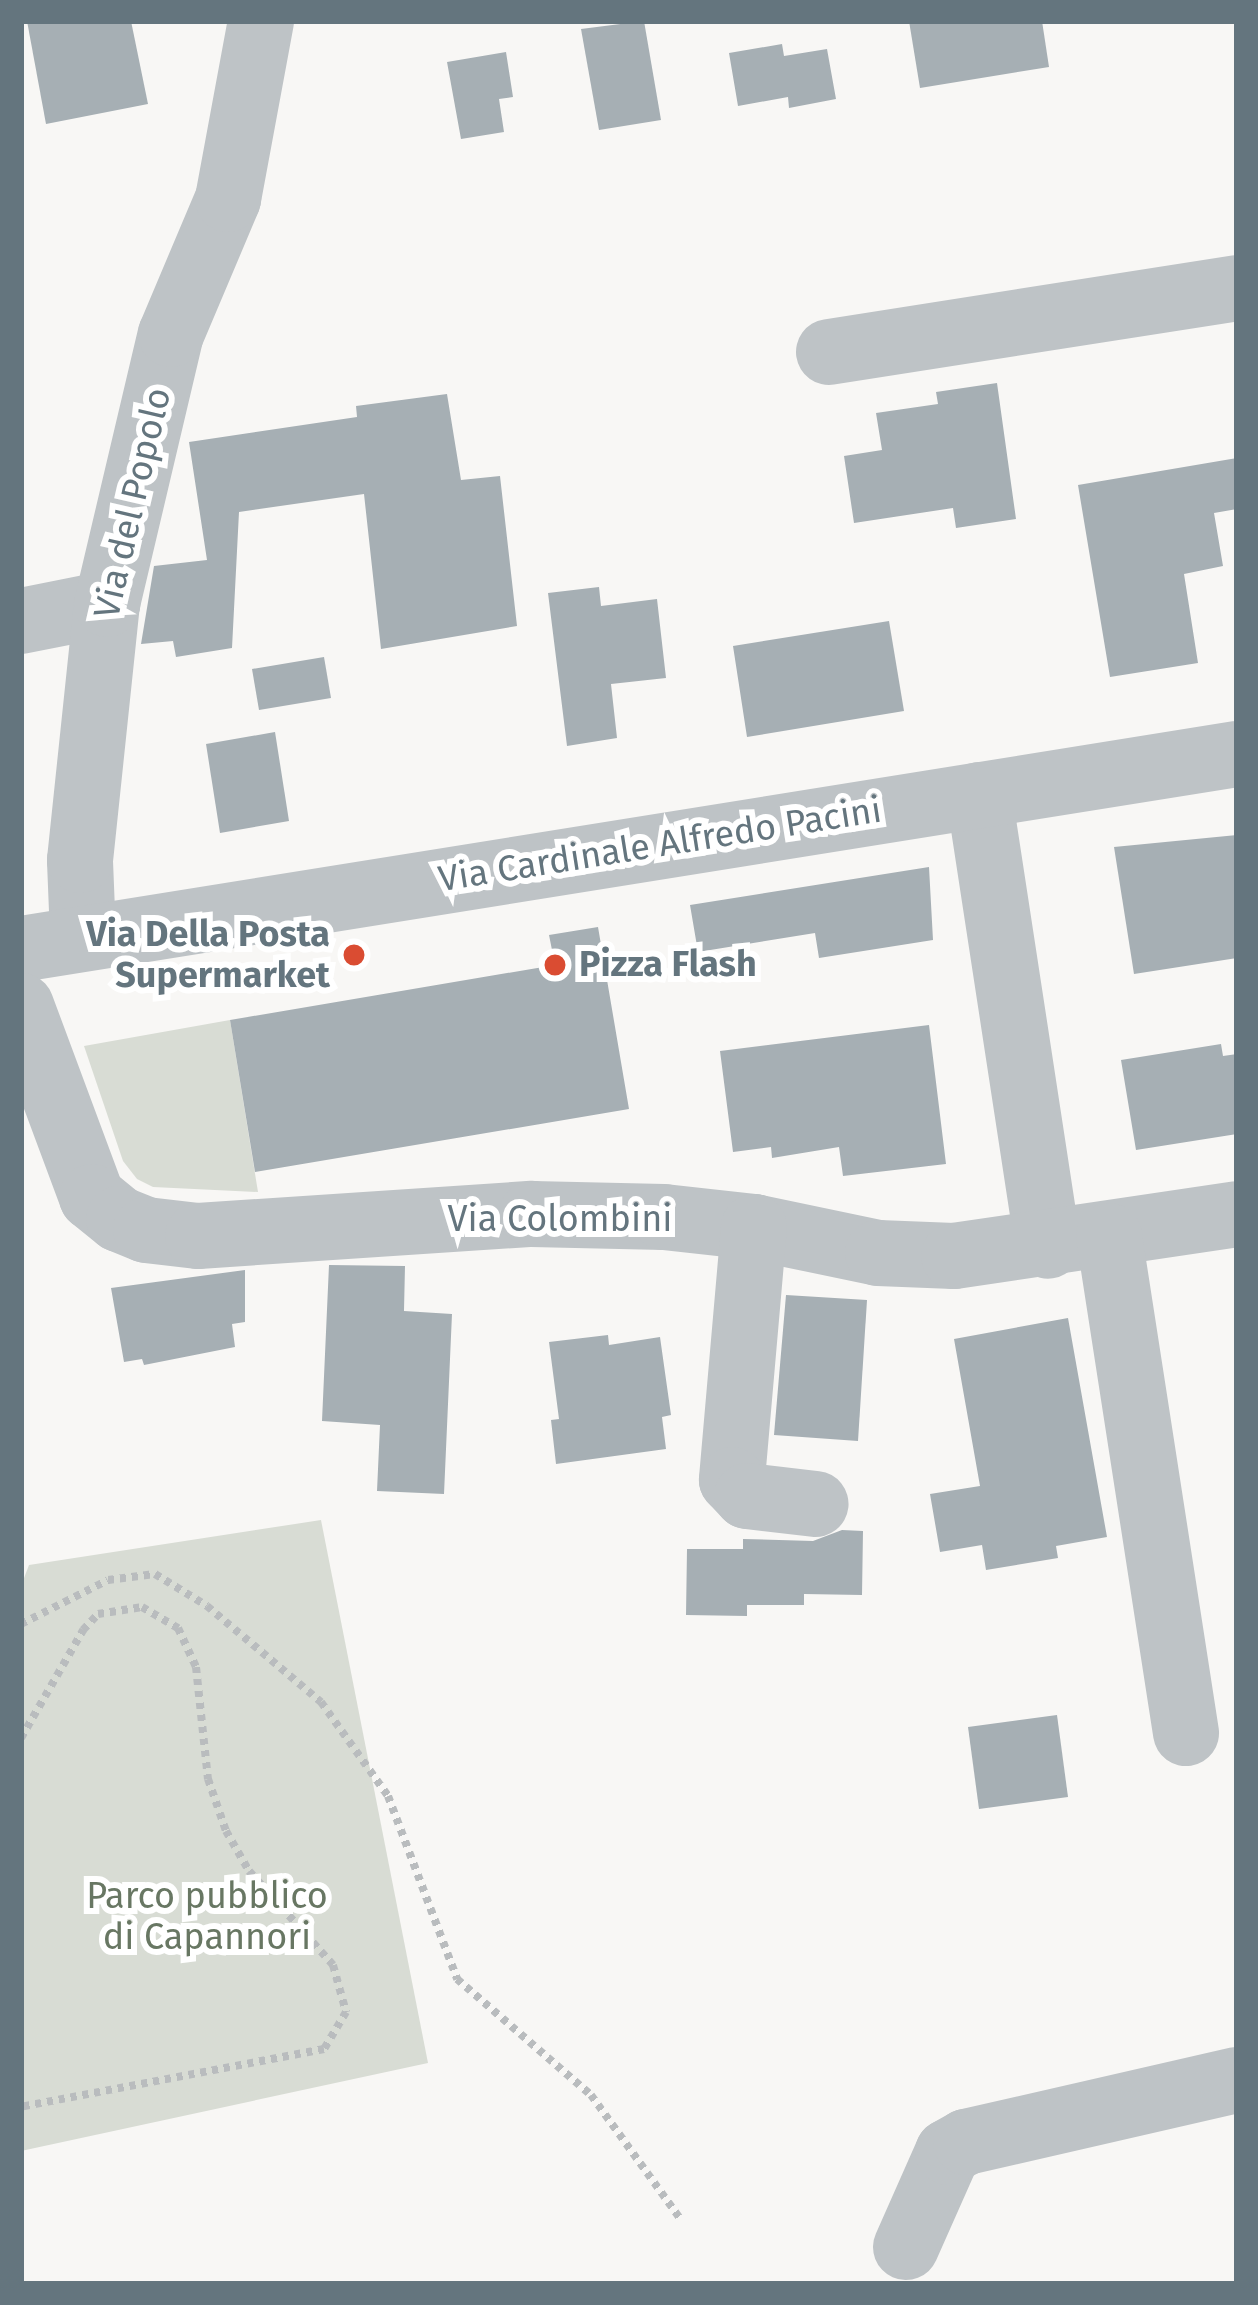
<!DOCTYPE html>
<style>
body{margin:0}
#map{position:relative;width:1258px;height:2305px;overflow:hidden;background:#f8f7f5;font-family:"Fira Sans",sans-serif}
div>[style]{position:absolute}
.green>*{inset:0;background:#d8dcd4}
.building>*{inset:0;background:#a6afb4}
.path>*{height:8px;margin-top:-4px;transform-origin:0;background:repeating-linear-gradient(90deg,#b9bcbe 0 6px,transparent 0 12px)}
.minor>*{height:66px;margin:-33px;padding:0 33px;transform-origin:33px;border-radius:33px;background:#bec3c6}
.dots>*{width:33px;height:33px;translate:-50% -50%;box-sizing:border-box;border:6px solid #fff;border-radius:50%}
span{translate:-50% -50%;white-space:nowrap;text-align:center;line-height:1.15;-webkit-text-stroke:12px #fff;paint-order:stroke}
.street-label{font-size:36px;color:#64757e}
.poi-label{font-size:36px;color:#64757e;font-weight:700}
.right{translate:-100% -50%;text-align:right}
.left{translate:0 -50%;text-align:left}
.park-label{font-size:36px;color:#687763}
.frame{position:absolute;inset:0;border:24px solid #64757e;pointer-events:none}
</style>
<div id="map">
<div class="green">
<div style="clip-path:polygon(230px 1020px,258px 1192px,153px 1187px,137px 1179px,123px 1161px,84px 1046px)"></div>
<div style="clip-path:polygon(321px 1520px,428px 2063px,21px 2151px,21px 1586px,29px 1565px)"></div>
</div>
<div class="building">
<div style="clip-path:polygon(27px 21px,131px 21px,148px 104px,46px 124px)"></div>
<div style="clip-path:polygon(644px 21px,661px 120px,599px 130px,581px 29px)"></div>
<div style="clip-path:polygon(909px 21px,1042px 21px,1049px 67px,920px 88px)"></div>
<div style="clip-path:polygon(782px 44px,784px 56px,827px 49px,836px 99px,789px 108px,788px 97px,738px 106px,729px 53px)"></div>
<div style="clip-path:polygon(506px 52px,513px 97px,499px 99px,504px 132px,461px 139px,447px 62px)"></div>
<div style="clip-path:polygon(997px 383px,1016px 519px,956px 528px,953px 508px,854px 523px,844px 456px,882px 450px,876px 413px,938px 404px,936px 392px)"></div>
<div style="clip-path:polygon(447px 394px,461px 480px,500px 476px,517px 626px,381px 649px,364px 494px,239px 512px,232px 648px,176px 657px,173px 641px,141px 644px,154px 566px,207px 560px,189px 442px,357px 417px,356px 406px)"></div>
<div style="clip-path:polygon(1237px 458px,1237px 509px,1214px 513px,1223px 566px,1184px 574px,1198px 663px,1110px 677px,1078px 485px)"></div>
<div style="clip-path:polygon(599px 587px,601px 606px,657px 599px,666px 678px,611px 684px,617px 738px,567px 746px,548px 593px)"></div>
<div style="clip-path:polygon(889px 621px,904px 711px,747px 737px,733px 646px)"></div>
<div style="clip-path:polygon(324px 657px,331px 698px,259px 710px,252px 669px)"></div>
<div style="clip-path:polygon(275px 732px,289px 821px,220px 833px,206px 744px)"></div>
<div style="clip-path:polygon(1237px 835px,1237px 958px,1134px 974px,1114px 847px)"></div>
<div style="clip-path:polygon(929px 867px,933px 940px,819px 958px,815px 933px,698px 952px,690px 905px)"></div>
<div style="clip-path:polygon(598px 927px,629px 1109px,255px 1172px,230px 1020px,555px 965px,549px 935px)"></div>
<div style="clip-path:polygon(929px 1025px,946px 1164px,843px 1176px,839px 1147px,772px 1158px,771px 1147px,733px 1152px,720px 1051px)"></div>
<div style="clip-path:polygon(1221px 1044px,1223px 1056px,1237px 1054px,1237px 1134px,1136px 1150px,1121px 1060px)"></div>
<div style="clip-path:polygon(329px 1265px,405px 1266px,404px 1311px,452px 1314px,444px 1494px,377px 1491px,380px 1425px,322px 1421px)"></div>
<div style="clip-path:polygon(245px 1270px,245px 1322px,232px 1324px,235px 1347px,144px 1365px,142px 1359px,124px 1362px,111px 1288px)"></div>
<div style="clip-path:polygon(786px 1295px,867px 1300px,858px 1441px,774px 1435px)"></div>
<div style="clip-path:polygon(1068px 1318px,1107px 1537px,1056px 1546px,1058px 1558px,986px 1570px,982px 1545px,940px 1552px,930px 1494px,980px 1486px,954px 1339px)"></div>
<div style="clip-path:polygon(608px 1335px,609px 1345px,660px 1337px,671px 1415px,662px 1417px,666px 1449px,556px 1464px,551px 1420px,559px 1419px,549px 1342px)"></div>
<div style="clip-path:polygon(842px 1530px,863px 1531px,862px 1595px,804px 1594px,804px 1605px,747px 1605px,747px 1616px,686px 1615px,687px 1549px,743px 1549px,743px 1539px,813px 1541px)"></div>
<div style="clip-path:polygon(1057px 1715px,1068px 1797px,979px 1809px,968px 1727px)"></div>
</div>
<div class="path">
<div style="left:21px;top:1624px;width:97px;rotate:-26.8deg"></div>
<div style="left:108px;top:1580px;width:47px;rotate:-7.3deg"></div>
<div style="left:155px;top:1574px;width:61px;rotate:31.6deg"></div>
<div style="left:207px;top:1606px;width:149px;rotate:40.1deg"></div>
<div style="left:321px;top:1702px;width:115px;rotate:54.5deg"></div>
<div style="left:388px;top:1796px;width:196px;rotate:69.3deg"></div>
<div style="left:457px;top:1979px;width:177px;rotate:40.9deg"></div>
<div style="left:591px;top:2095px;width:155px;rotate:54.2deg"></div>
<div style="left:21px;top:1738px;width:125px;rotate:-60.1deg"></div>
<div style="left:83px;top:1630px;width:22px;rotate:-47deg"></div>
<div style="left:98px;top:1614px;width:45px;rotate:-9deg"></div>
<div style="left:142px;top:1607px;width:42px;rotate:30.3deg"></div>
<div style="left:178px;top:1628px;width:43px;rotate:65.2deg"></div>
<div style="left:196px;top:1667px;width:113px;rotate:83.9deg"></div>
<div style="left:208px;top:1779px;width:55px;rotate:70.9deg"></div>
<div style="left:226px;top:1831px;width:46px;rotate:60.1deg"></div>
<div style="left:249px;top:1871px;width:126px;rotate:48.2deg"></div>
<div style="left:333px;top:1965px;width:49px;rotate:74.5deg"></div>
<div style="left:346px;top:2012px;width:43px;rotate:120.7deg"></div>
<div style="left:324px;top:2049px;width:309px;rotate:169.2deg"></div>
</div>
<div class="minor">
<div style="left:829px;top:352px;width:413px;rotate:-8.9deg"></div>
<div style="left:21px;top:621px;width:88px;rotate:-11.2deg"></div>
<div style="left:979px;top:795px;width:456px;rotate:81.3deg"></div>
<div style="left:83px;top:936px;width:76px;rotate:-92.3deg"></div>
<div style="left:80px;top:860px;width:257px;rotate:-84deg"></div>
<div style="left:107px;top:604px;width:277px;rotate:-76.7deg"></div>
<div style="left:171px;top:334px;width:147px;rotate:-67.1deg"></div>
<div style="left:228px;top:199px;width:181px;rotate:-79.5deg"></div>
<div style="left:21px;top:949px;width:1232px;rotate:-9.11deg"></div>
<div style="left:21px;top:1006px;width:204px;rotate:69.6deg"></div>
<div style="left:92px;top:1197px;width:35px;rotate:39deg"></div>
<div style="left:119px;top:1219px;width:29px;rotate:22deg"></div>
<div style="left:146px;top:1230px;width:52px;rotate:6.6deg"></div>
<div style="left:198px;top:1236px;width:335px;rotate:-3.8deg"></div>
<div style="left:532px;top:1214px;width:132px;rotate:1.3deg"></div>
<div style="left:664px;top:1217px;width:91px;rotate:6.3deg"></div>
<div style="left:754px;top:1227px;width:127px;rotate:11.8deg"></div>
<div style="left:878px;top:1253px;width:76px;rotate:2.3deg"></div>
<div style="left:954px;top:1256px;width:286px;rotate:-8.4deg"></div>
<div style="left:754px;top:1227px;width:254px;rotate:95deg"></div>
<div style="left:732px;top:1480px;width:22px;rotate:47deg"></div>
<div style="left:747px;top:1496px;width:69px;rotate:6.6deg"></div>
<div style="left:1109px;top:1236px;width:503px;rotate:81.19deg"></div>
<div style="left:906px;top:2247px;width:104px;rotate:-66.1deg"></div>
<div style="left:948px;top:2152px;width:21px;rotate:-29deg"></div>
<div style="left:966px;top:2142px;width:278px;rotate:-12.9deg"></div>
</div>
<div class="dots">
<div style="left:354px;top:955px;background:#da4c32"></div>
<div style="left:555px;top:965px;background:#da4c32"></div>
</div>
<div class="street-label">
<span style="left:133px;top:503px;rotate:-77deg">Via del Popolo</span>
<span style="left:660px;top:845px;rotate:-9deg">Via Cardinale Alfredo Pacini</span>
<span style="left:560px;top:1220px">Via Colombini</span>
</div>
<div class="poi-label">
<span class="right" style="left:330px;top:955px">Via Della Posta<br>Supermarket</span>
<span class="left" style="left:579px;top:965px">Pizza Flash</span>
</div>
<div class="park-label">
<span style="left:207px;top:1917px">Parco pubblico<br>di Capannori</span>
</div>
<div class="frame"></div>
</div>
